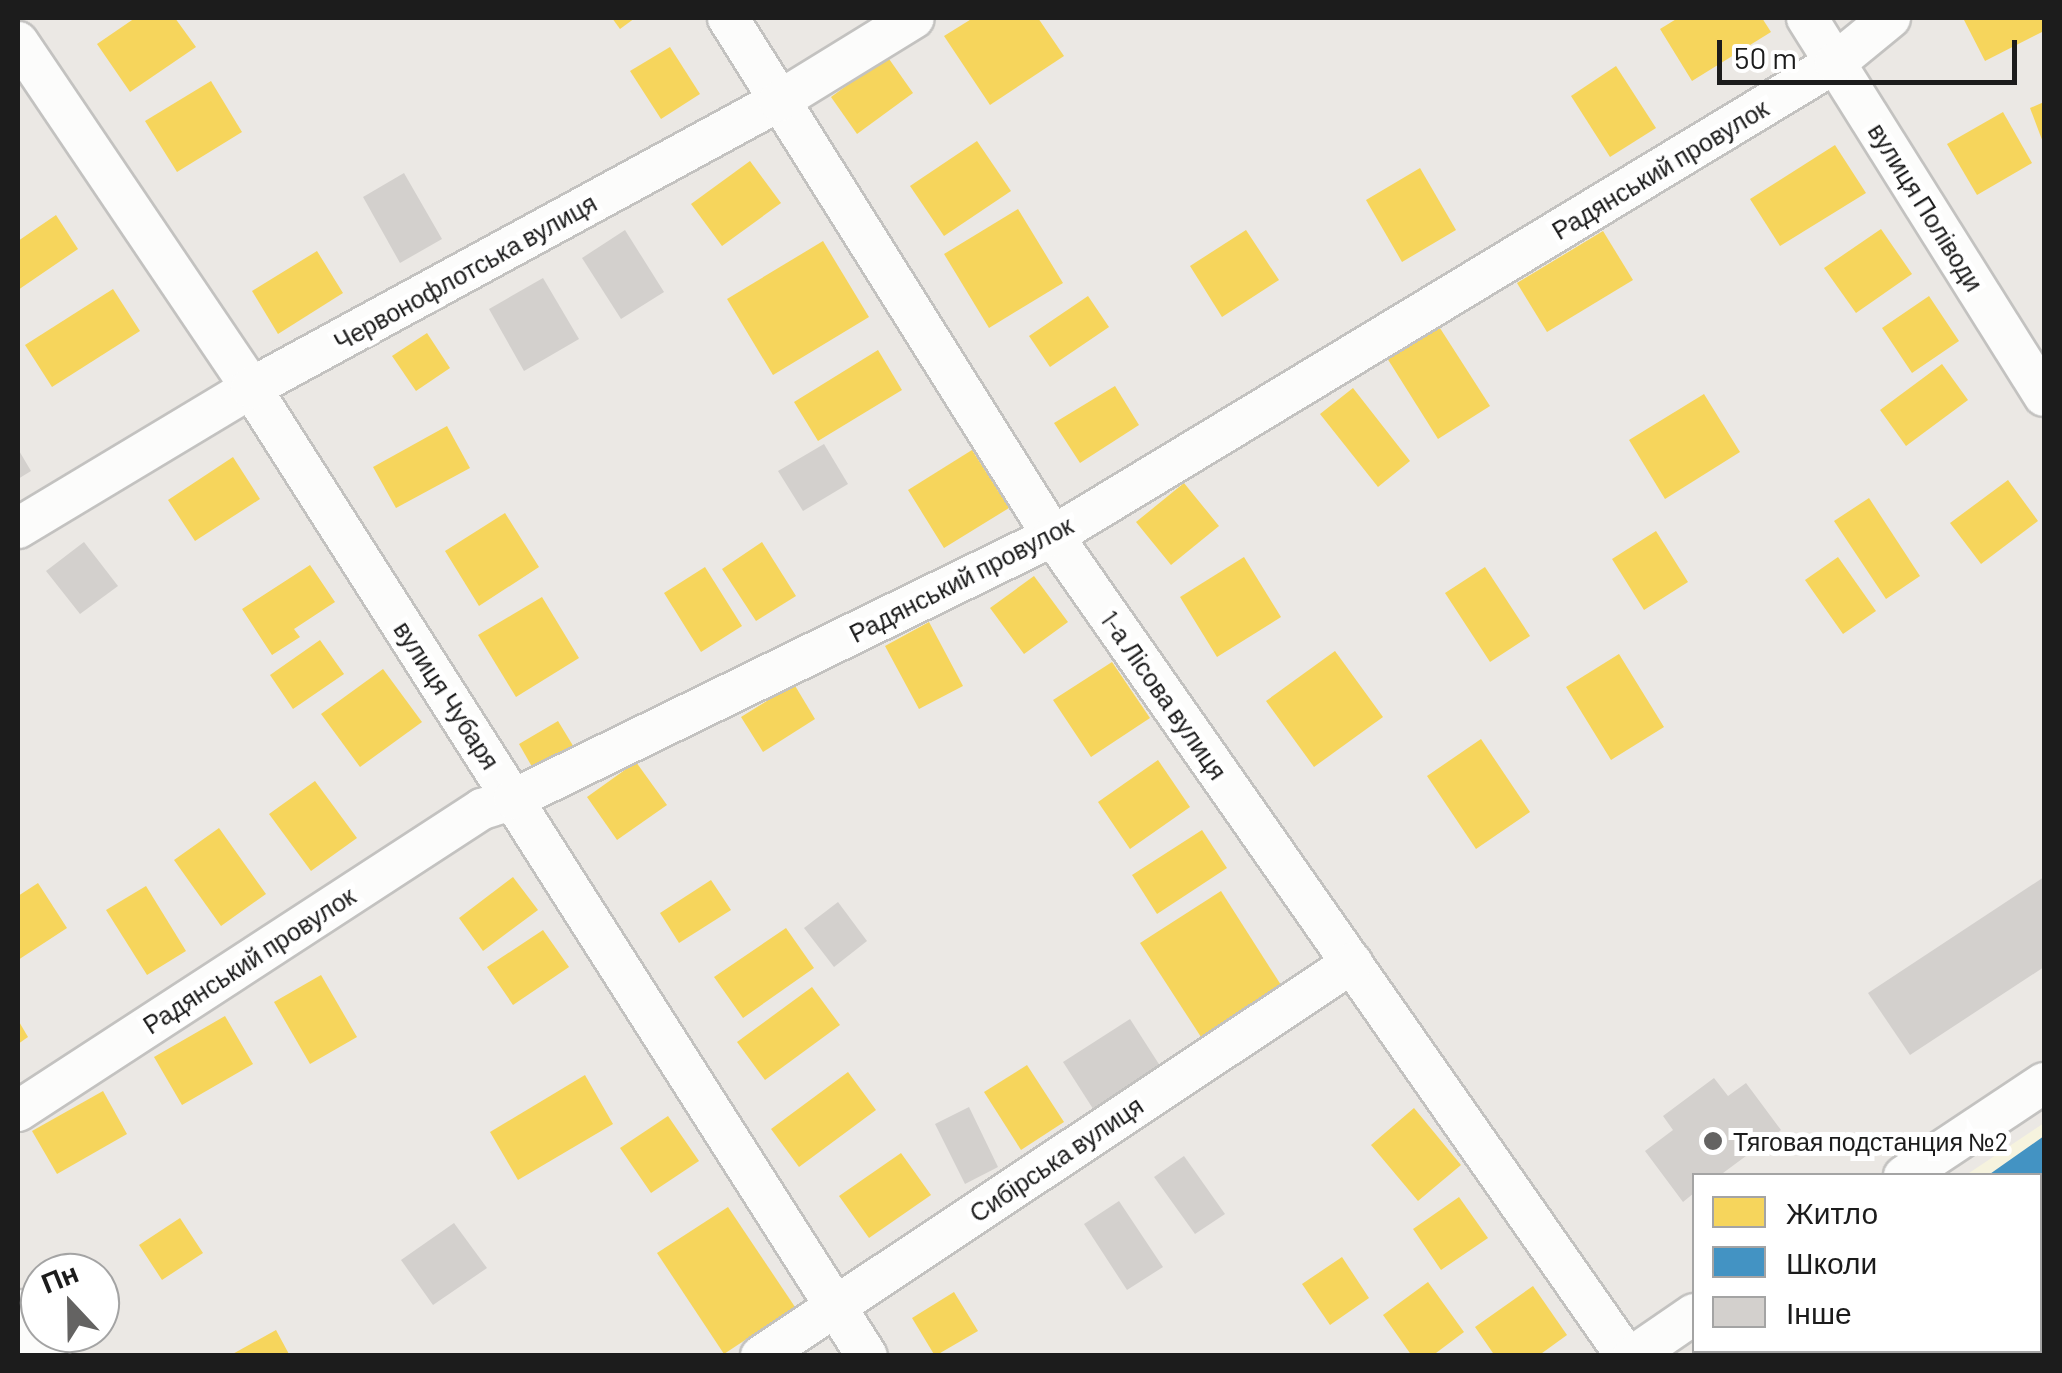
<!DOCTYPE html>
<meta charset="utf-8">
<style>
body{margin:0}
#map{position:relative;width:2062px;height:1373px;overflow:hidden;background:#ebe8e4;font-family:Barlow,sans-serif}
div>[style]{position:absolute}
.education>*{inset:0;background:#f6f3de}
.homes>*{inset:0;background:#f6d55c}
.schools>*{inset:0;background:#4393c3}
.building>*{inset:0;background:#d3d0cd}
.roads{filter:drop-shadow(2px 0 #c3c2c0) drop-shadow(-2px 0 #c3c2c0) drop-shadow(0 2px #c3c2c0) drop-shadow(0 -2px #c3c2c0)}
.minor>*{height:40px;margin:-20px;padding:0 20px;transform-origin:20px;border-radius:20px;background:#fcfcfb}
.dots>*{width:28px;height:28px;translate:-50% -50%;box-sizing:border-box;border:5px solid #fff;border-radius:50%}
span{translate:-50% -50%;white-space:nowrap;text-align:center;line-height:1.15;-webkit-text-stroke:10px #fff;paint-order:stroke}
.street-label{font-size:25px;color:#1c1c1c}
.poi-label{font-size:25px;color:#1c1c1c}
.left{translate:0 -50%;text-align:left}
.frame{position:absolute;inset:0;border:20px solid #1c1c1c;pointer-events:none}
.legend{position:absolute;left:1692px;top:1173px;width:350px;height:180px;box-sizing:border-box;background:#fff;border:2px solid #a4a4a4;margin:0;padding:12px 18px;list-style:none;font-size:30px;color:#1c1c1c}
.legend li{display:flex;align-items:center;gap:20px;height:50px}
.legend b{width:50px;border:2px solid #a4a4a4}
.north{position:absolute;left:20px;top:1253px;width:100px;height:100px;box-sizing:border-box;background:#fff;border:2px solid #a4a4a4;border-radius:50%;rotate:338deg;font-size:28px;font-weight:700;line-height:40px;text-align:center;color:#1c1c1c}
.north::after{content:'';display:block;margin:auto;width:35px;height:45px;background:#646362;clip-path:polygon(50% 0,100% 100%,50% 72%,0 100%)}
.scale{position:absolute;left:1717px;top:40px;width:300px;height:45px;box-sizing:border-box;border:5px solid #1c1c1c;border-top:0;padding-left:12px;font-size:30px;line-height:35px;white-space:nowrap;color:#1c1c1c;-webkit-text-stroke:8px #fff;paint-order:stroke}
</style>
<div id="map">
<div class="education">
<div style="clip-path:polygon(2044px 1123px,2044px 1355px,1697px 1356px,2040px 1350px,2040px 1176px,1966px 1175px)"></div>
</div>
<div class="homes">
<div style="clip-path:polygon(135px 18px,175px 18px,196px 47px,130px 92px,97px 44px)"></div>
<div style="clip-path:polygon(612px 18px,635px 18px,620px 29px)"></div>
<div style="clip-path:polygon(973px 18px,1038px 18px,1064px 56px,990px 105px,944px 36px)"></div>
<div style="clip-path:polygon(1678px 18px,1762px 18px,1771px 32px,1692px 81px,1660px 29px)"></div>
<div style="clip-path:polygon(1963px 18px,2044px 18px,2044px 31px,1985px 61px)"></div>
<div style="clip-path:polygon(670px 47px,700px 94px,661px 119px,630px 71px)"></div>
<div style="clip-path:polygon(887px 56px,913px 93px,857px 134px,831px 97px)"></div>
<div style="clip-path:polygon(1616px 66px,1656px 128px,1610px 157px,1571px 96px)"></div>
<div style="clip-path:polygon(211px 81px,242px 132px,177px 172px,145px 121px)"></div>
<div style="clip-path:polygon(2044px 102px,2044px 145px,2030px 108px)"></div>
<div style="clip-path:polygon(2003px 112px,2032px 163px,1977px 195px,1947px 144px)"></div>
<div style="clip-path:polygon(977px 141px,1011px 191px,944px 236px,910px 186px)"></div>
<div style="clip-path:polygon(1835px 145px,1866px 193px,1780px 246px,1750px 199px)"></div>
<div style="clip-path:polygon(750px 161px,781px 203px,722px 246px,691px 204px)"></div>
<div style="clip-path:polygon(1420px 168px,1456px 230px,1402px 262px,1366px 200px)"></div>
<div style="clip-path:polygon(1018px 209px,1063px 283px,989px 328px,944px 254px)"></div>
<div style="clip-path:polygon(56px 215px,78px 249px,18px 290px,18px 241px)"></div>
<div style="clip-path:polygon(1881px 229px,1912px 274px,1856px 313px,1824px 268px)"></div>
<div style="clip-path:polygon(1246px 230px,1279px 280px,1222px 317px,1190px 266px)"></div>
<div style="clip-path:polygon(1603px 231px,1633px 280px,1547px 332px,1517px 283px)"></div>
<div style="clip-path:polygon(823px 241px,869px 317px,773px 375px,727px 299px)"></div>
<div style="clip-path:polygon(317px 251px,343px 293px,278px 334px,252px 291px)"></div>
<div style="clip-path:polygon(113px 289px,140px 331px,52px 387px,25px 345px)"></div>
<div style="clip-path:polygon(1088px 296px,1109px 327px,1050px 367px,1029px 336px)"></div>
<div style="clip-path:polygon(1929px 296px,1959px 341px,1912px 373px,1882px 328px)"></div>
<div style="clip-path:polygon(1438px 325px,1490px 406px,1438px 439px,1387px 358px)"></div>
<div style="clip-path:polygon(427px 333px,450px 368px,416px 391px,392px 356px)"></div>
<div style="clip-path:polygon(878px 350px,902px 390px,818px 441px,794px 402px)"></div>
<div style="clip-path:polygon(1942px 364px,1968px 400px,1906px 446px,1880px 410px)"></div>
<div style="clip-path:polygon(1115px 386px,1139px 425px,1080px 463px,1054px 423px)"></div>
<div style="clip-path:polygon(1353px 388px,1410px 461px,1378px 487px,1320px 414px)"></div>
<div style="clip-path:polygon(1704px 394px,1740px 452px,1665px 499px,1629px 440px)"></div>
<div style="clip-path:polygon(447px 426px,470px 468px,396px 508px,373px 467px)"></div>
<div style="clip-path:polygon(972px 450px,1009px 508px,944px 548px,908px 490px)"></div>
<div style="clip-path:polygon(233px 457px,260px 499px,195px 541px,168px 500px)"></div>
<div style="clip-path:polygon(2008px 480px,2038px 521px,1981px 564px,1950px 523px)"></div>
<div style="clip-path:polygon(1184px 483px,1219px 526px,1171px 565px,1136px 522px)"></div>
<div style="clip-path:polygon(1869px 498px,1920px 576px,1886px 599px,1834px 521px)"></div>
<div style="clip-path:polygon(505px 513px,539px 567px,479px 606px,445px 551px)"></div>
<div style="clip-path:polygon(1656px 531px,1688px 582px,1644px 610px,1612px 559px)"></div>
<div style="clip-path:polygon(762px 542px,796px 596px,756px 621px,722px 569px)"></div>
<div style="clip-path:polygon(1244px 557px,1281px 617px,1217px 657px,1180px 597px)"></div>
<div style="clip-path:polygon(1838px 557px,1876px 611px,1843px 634px,1805px 580px)"></div>
<div style="clip-path:polygon(310px 565px,335px 602px,294px 629px,300px 637px,272px 655px,242px 609px)"></div>
<div style="clip-path:polygon(705px 567px,742px 626px,701px 652px,664px 593px)"></div>
<div style="clip-path:polygon(1485px 567px,1530px 636px,1490px 662px,1445px 593px)"></div>
<div style="clip-path:polygon(1034px 576px,1068px 622px,1024px 654px,990px 608px)"></div>
<div style="clip-path:polygon(542px 597px,579px 658px,516px 697px,478px 635px)"></div>
<div style="clip-path:polygon(929px 622px,963px 686px,919px 709px,885px 646px)"></div>
<div style="clip-path:polygon(320px 640px,344px 674px,293px 709px,270px 675px)"></div>
<div style="clip-path:polygon(1335px 651px,1383px 717px,1314px 767px,1266px 701px)"></div>
<div style="clip-path:polygon(1619px 654px,1664px 727px,1611px 760px,1566px 687px)"></div>
<div style="clip-path:polygon(1112px 662px,1150px 718px,1091px 757px,1053px 700px)"></div>
<div style="clip-path:polygon(383px 669px,422px 722px,360px 767px,321px 714px)"></div>
<div style="clip-path:polygon(794px 684px,815px 719px,763px 752px,741px 717px)"></div>
<div style="clip-path:polygon(558px 721px,575px 749px,535px 772px,519px 744px)"></div>
<div style="clip-path:polygon(1481px 739px,1530px 812px,1476px 849px,1427px 776px)"></div>
<div style="clip-path:polygon(1158px 760px,1190px 807px,1130px 849px,1098px 802px)"></div>
<div style="clip-path:polygon(636px 762px,667px 805px,617px 840px,587px 797px)"></div>
<div style="clip-path:polygon(315px 781px,357px 838px,311px 871px,269px 814px)"></div>
<div style="clip-path:polygon(219px 828px,266px 894px,221px 926px,174px 860px)"></div>
<div style="clip-path:polygon(1202px 830px,1227px 868px,1157px 914px,1132px 875px)"></div>
<div style="clip-path:polygon(513px 877px,538px 910px,483px 951px,459px 918px)"></div>
<div style="clip-path:polygon(711px 880px,731px 910px,679px 943px,660px 913px)"></div>
<div style="clip-path:polygon(38px 883px,67px 928px,18px 960px,18px 896px)"></div>
<div style="clip-path:polygon(146px 886px,186px 951px,147px 975px,106px 910px)"></div>
<div style="clip-path:polygon(1221px 891px,1281px 985px,1201px 1037px,1140px 943px)"></div>
<div style="clip-path:polygon(786px 928px,814px 968px,743px 1018px,714px 977px)"></div>
<div style="clip-path:polygon(543px 930px,569px 967px,513px 1005px,487px 967px)"></div>
<div style="clip-path:polygon(321px 975px,357px 1037px,310px 1064px,274px 1002px)"></div>
<div style="clip-path:polygon(812px 987px,840px 1025px,765px 1080px,737px 1042px)"></div>
<div style="clip-path:polygon(225px 1016px,253px 1064px,182px 1105px,154px 1057px)"></div>
<div style="clip-path:polygon(18px 1020px,28px 1037px,18px 1044px)"></div>
<div style="clip-path:polygon(1027px 1065px,1064px 1122px,1021px 1150px,984px 1092px)"></div>
<div style="clip-path:polygon(848px 1072px,876px 1110px,799px 1167px,771px 1129px)"></div>
<div style="clip-path:polygon(585px 1075px,613px 1124px,518px 1180px,490px 1132px)"></div>
<div style="clip-path:polygon(103px 1091px,127px 1134px,57px 1174px,32px 1131px)"></div>
<div style="clip-path:polygon(1414px 1108px,1461px 1165px,1418px 1201px,1371px 1145px)"></div>
<div style="clip-path:polygon(668px 1116px,699px 1161px,651px 1193px,620px 1148px)"></div>
<div style="clip-path:polygon(901px 1153px,931px 1195px,869px 1238px,839px 1196px)"></div>
<div style="clip-path:polygon(1459px 1197px,1488px 1238px,1441px 1270px,1413px 1229px)"></div>
<div style="clip-path:polygon(728px 1207px,795px 1307px,724px 1354px,657px 1253px)"></div>
<div style="clip-path:polygon(180px 1218px,203px 1253px,162px 1280px,139px 1245px)"></div>
<div style="clip-path:polygon(1342px 1257px,1369px 1298px,1330px 1325px,1302px 1284px)"></div>
<div style="clip-path:polygon(1428px 1282px,1464px 1332px,1432px 1356px,1412px 1356px,1383px 1315px)"></div>
<div style="clip-path:polygon(1533px 1286px,1567px 1335px,1538px 1356px,1495px 1356px,1475px 1327px)"></div>
<div style="clip-path:polygon(954px 1292px,978px 1331px,935px 1356px,912px 1318px)"></div>
<div style="clip-path:polygon(276px 1330px,290px 1356px,229px 1356px)"></div>
</div>
<div class="schools">
<div style="clip-path:polygon(2044px 1136px,2044px 1218px,2040px 1221px,2040px 1176px,1987px 1176px)"></div>
<div style="clip-path:polygon(1728px 1350px,1771px 1350px,1774px 1356px,1731px 1356px)"></div>
<div style="clip-path:polygon(1959px 1350px,2019px 1350px,2023px 1356px,1952px 1356px)"></div>
</div>
<div class="building">
<div style="clip-path:polygon(404px 173px,442px 239px,400px 263px,363px 197px)"></div>
<div style="clip-path:polygon(625px 230px,664px 292px,621px 319px,582px 258px)"></div>
<div style="clip-path:polygon(543px 278px,579px 339px,524px 371px,489px 309px)"></div>
<div style="clip-path:polygon(824px 444px,848px 484px,803px 511px,778px 471px)"></div>
<div style="clip-path:polygon(18px 449px,31px 471px,18px 479px)"></div>
<div style="clip-path:polygon(84px 542px,118px 586px,80px 614px,46px 571px)"></div>
<div style="clip-path:polygon(2044px 877px,2044px 967px,1910px 1055px,1868px 993px)"></div>
<div style="clip-path:polygon(838px 902px,867px 941px,834px 967px,804px 928px)"></div>
<div style="clip-path:polygon(1130px 1019px,1164px 1072px,1097px 1115px,1063px 1062px)"></div>
<div style="clip-path:polygon(1714px 1078px,1728px 1096px,1746px 1083px,1781px 1130px,1719px 1176px,1694px 1176px,1694px 1193px,1683px 1202px,1645px 1151px,1673px 1130px,1663px 1116px)"></div>
<div style="clip-path:polygon(969px 1107px,998px 1167px,965px 1184px,935px 1124px)"></div>
<div style="clip-path:polygon(1184px 1156px,1225px 1214px,1195px 1234px,1154px 1177px)"></div>
<div style="clip-path:polygon(1119px 1201px,1163px 1267px,1127px 1290px,1084px 1224px)"></div>
<div style="clip-path:polygon(454px 1223px,487px 1268px,433px 1305px,401px 1260px)"></div>
</div>
<div class="roads">
<div class="minor">
<div style="left:728px;top:18px;width:612px;rotate:57.9deg"></div>
<div style="left:1053px;top:536px;width:1000px;rotate:55.05deg"></div>
<div style="left:1807px;top:18px;width:446px;rotate:57.9deg"></div>
<div style="left:18px;top:42px;width:417px;rotate:56deg"></div>
<div style="left:251px;top:388px;width:1147px;rotate:57.53deg"></div>
<div style="left:18px;top:528px;width:272px;rotate:-31deg"></div>
<div style="left:251px;top:388px;width:601px;rotate:-28.53deg"></div>
<div style="left:779px;top:101px;width:158px;rotate:-31.6deg"></div>
<div style="left:18px;top:1111px;width:554px;rotate:-33.06deg"></div>
<div style="left:482px;top:809px;width:34px;rotate:-17deg"></div>
<div style="left:514px;top:799px;width:600px;rotate:-26.01deg"></div>
<div style="left:1053px;top:536px;width:914px;rotate:-31.17deg"></div>
<div style="left:1835px;top:63px;width:71px;rotate:-39.3deg"></div>
<div style="left:1904px;top:1176px;width:168px;rotate:-33.6deg"></div>
<div style="left:18px;top:1310px;width:53px;rotate:59.6deg"></div>
<div style="left:761px;top:1356px;width:710px;rotate:-33.62deg"></div>
<div style="left:1633px;top:1356px;width:74px;rotate:-34.5deg"></div>
</div>
</div>
<div class="dots">
<div style="left:1713px;top:1141px;background:#646362"></div>
</div>
<div class="street-label">
<span style="left:1660px;top:169px;rotate:-31deg">Радянський провулок</span>
<span style="left:1926px;top:207px;rotate:58deg">вулиця Поліводи</span>
<span style="left:465px;top:272px;rotate:-29deg">Червонофлотська вулиця</span>
<span style="left:961px;top:579px;rotate:-27deg">Радянський провулок</span>
<span style="left:447px;top:695px;rotate:57deg">вулиця Чубаря</span>
<span style="left:1164px;top:695px;rotate:55deg">1-а Лісова вулиця</span>
<span style="left:249px;top:960px;rotate:-33deg">Радянський провулок</span>
<span style="left:1056px;top:1159px;rotate:-34deg">Сибірська вулиця</span>
</div>
<div class="poi-label">
<span class="left" style="left:1733px;top:1141px">Тяговая подстанция №2</span>
</div>
<div class="frame"></div>
<ul class="legend">
<li><b style="height:28px;background:#f6d55c"></b>Житло</li>
<li><b style="height:28px;background:#4393c3"></b>Школи</li>
<li><b style="height:28px;background:#d3d0cd"></b>Інше</li>
</ul>
<div class="north">Пн</div>
<div class="scale">50 m</div>
</div>
